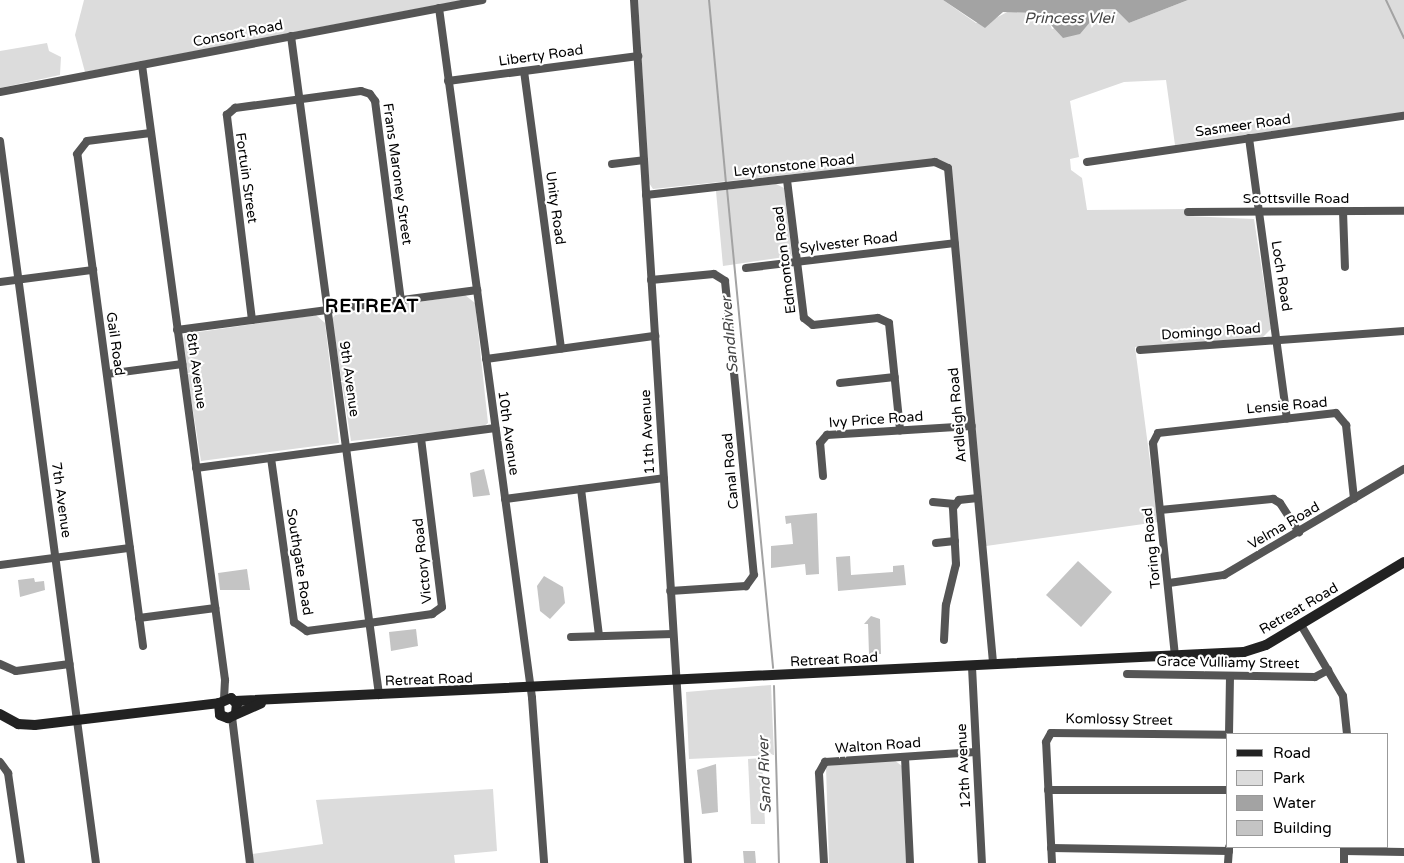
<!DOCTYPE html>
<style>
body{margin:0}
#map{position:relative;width:1404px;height:863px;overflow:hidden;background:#fff;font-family:"Varela Round",sans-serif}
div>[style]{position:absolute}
.green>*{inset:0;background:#dcdcdc}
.water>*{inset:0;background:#a3a3a3}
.stream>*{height:2px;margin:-1px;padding:0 1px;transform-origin:1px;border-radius:1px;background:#a3a3a3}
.building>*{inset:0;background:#c4c4c4}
.street>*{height:8px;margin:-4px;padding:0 4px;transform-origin:4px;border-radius:4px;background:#555}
.secondary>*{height:10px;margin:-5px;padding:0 5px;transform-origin:5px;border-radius:5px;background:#222}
span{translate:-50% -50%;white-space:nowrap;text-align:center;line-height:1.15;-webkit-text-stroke:4.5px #fff;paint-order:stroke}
.street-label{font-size:14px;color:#000}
.water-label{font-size:15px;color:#444;font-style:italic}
.district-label{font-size:19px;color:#000;font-weight:700;letter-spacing:1px}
.legend{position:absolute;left:1226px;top:733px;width:162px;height:115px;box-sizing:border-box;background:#fff;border:1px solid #999;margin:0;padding:6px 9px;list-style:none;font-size:15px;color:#000}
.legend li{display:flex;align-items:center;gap:10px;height:25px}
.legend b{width:25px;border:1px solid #999}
</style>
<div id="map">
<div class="green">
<div style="clip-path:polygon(84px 0,463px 0,85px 72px,75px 35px)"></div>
<div style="clip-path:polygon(638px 0,943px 0,976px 23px,988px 22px,1013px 9px,1047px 16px,1052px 29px,1108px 7px,1115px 9px,1129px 23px,1188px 0,1404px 0,1404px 112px,1175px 145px,1166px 80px,1124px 82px,1070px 101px,1079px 157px,1070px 159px,1071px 170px,1082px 178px,1087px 210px,1187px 209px,1187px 216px,1254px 219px,1271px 329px,1263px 337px,1135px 347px,1158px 522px,986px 546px,950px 166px,938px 159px,653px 189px,649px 183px)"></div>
<div style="clip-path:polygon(47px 43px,49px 51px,61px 57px,60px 75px,0 88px,0 51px)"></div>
<div style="clip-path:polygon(776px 184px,784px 188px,792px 256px,723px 266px,716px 191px)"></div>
<div style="clip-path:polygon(465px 295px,475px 303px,488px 423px,483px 427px,351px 441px,332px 319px,335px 315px)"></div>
<div style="clip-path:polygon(316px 315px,325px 323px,339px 443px,201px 461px,182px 341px,185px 334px)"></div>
<div style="clip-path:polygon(771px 685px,774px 755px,689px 759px,686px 692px)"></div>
<div style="clip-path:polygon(762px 758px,765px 824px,751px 824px,748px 759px)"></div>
<div style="clip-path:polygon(894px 760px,902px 766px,906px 863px,829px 863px,826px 766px)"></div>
<div style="clip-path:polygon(493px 789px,497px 851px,454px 855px,455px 863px,254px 863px,252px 854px,323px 844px,316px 800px)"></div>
</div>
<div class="water">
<div style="clip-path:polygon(943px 0,1188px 0,1129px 23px,1115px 9px,1101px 9px,1080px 34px,1063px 38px,1040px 13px,1003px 12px,985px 28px)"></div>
</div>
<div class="stream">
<div style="left:709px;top:0;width:185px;rotate:84.7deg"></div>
<div style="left:1386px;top:0;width:42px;rotate:64.7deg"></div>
<div style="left:727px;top:189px;width:481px;rotate:84.5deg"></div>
<div style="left:774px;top:686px;width:177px;rotate:88.4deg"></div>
</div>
<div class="building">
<div style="clip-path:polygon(484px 469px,490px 495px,473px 497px,470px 473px)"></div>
<div style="clip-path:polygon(817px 513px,819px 574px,806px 575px,805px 564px,771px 568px,771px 546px,793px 544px,791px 523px,786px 524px,785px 516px)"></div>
<div style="clip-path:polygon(850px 556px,851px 575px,893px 572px,893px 566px,904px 565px,906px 585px,838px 591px,836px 557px)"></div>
<div style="clip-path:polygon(1078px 561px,1112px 592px,1081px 627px,1046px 595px)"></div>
<div style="clip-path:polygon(247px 569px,250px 590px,220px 590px,218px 573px)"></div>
<div style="clip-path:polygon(544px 576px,563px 587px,565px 603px,550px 619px,540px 611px,537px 586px)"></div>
<div style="clip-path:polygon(34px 578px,35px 582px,44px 581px,45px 590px,20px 597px,18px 580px)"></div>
<div style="clip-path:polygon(871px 616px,880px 619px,881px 654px,869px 654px,868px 624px,864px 624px)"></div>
<div style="clip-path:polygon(416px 629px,418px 646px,391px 651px,389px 632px)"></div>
<div style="clip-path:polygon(716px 764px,718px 812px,702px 814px,697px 770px)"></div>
<div style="clip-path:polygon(743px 851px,755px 851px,756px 863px,744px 863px)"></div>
</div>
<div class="street">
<div style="left:634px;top:0;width:865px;rotate:86.42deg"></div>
<div style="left:439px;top:8px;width:696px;rotate:82.32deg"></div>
<div style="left:532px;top:698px;width:165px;rotate:85.8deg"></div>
<div style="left:291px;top:36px;width:665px;rotate:82.39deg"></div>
<div style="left:142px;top:65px;width:621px;rotate:82.31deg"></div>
<div style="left:225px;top:680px;width:19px;rotate:93deg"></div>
<div style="left:524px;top:71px;width:280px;rotate:82.4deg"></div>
<div style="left:448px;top:81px;width:192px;rotate:-7.5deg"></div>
<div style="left:0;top:92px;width:491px;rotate:-10.8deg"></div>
<div style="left:1249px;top:138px;width:283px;rotate:82.3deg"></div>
<div style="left:0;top:141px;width:728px;rotate:82.43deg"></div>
<div style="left:1087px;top:162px;width:320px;rotate:-8.3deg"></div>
<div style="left:612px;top:164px;width:32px;rotate:-7deg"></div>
<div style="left:787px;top:180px;width:139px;rotate:83deg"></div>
<div style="left:804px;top:318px;width:11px;rotate:38deg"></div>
<div style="left:813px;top:325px;width:65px;rotate:-6.1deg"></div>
<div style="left:878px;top:318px;width:12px;rotate:24deg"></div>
<div style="left:889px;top:323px;width:108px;rotate:84.1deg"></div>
<div style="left:646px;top:195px;width:291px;rotate:-6.5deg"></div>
<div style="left:935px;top:162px;width:14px;rotate:25deg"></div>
<div style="left:948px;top:168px;width:499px;rotate:84.8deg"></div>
<div style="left:1343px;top:211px;width:56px;rotate:88deg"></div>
<div style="left:1188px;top:212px;width:216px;rotate:-0.3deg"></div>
<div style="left:746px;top:268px;width:210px;rotate:-6.8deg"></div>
<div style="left:651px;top:280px;width:63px;rotate:-5.4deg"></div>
<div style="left:714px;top:274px;width:13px;rotate:32deg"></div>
<div style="left:725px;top:281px;width:295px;rotate:84.4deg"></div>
<div style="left:754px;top:575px;width:14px;rotate:126deg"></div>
<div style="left:746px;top:586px;width:76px;rotate:176.2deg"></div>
<div style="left:0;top:282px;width:94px;rotate:-7.4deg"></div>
<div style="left:252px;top:320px;width:207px;rotate:-97deg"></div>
<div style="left:227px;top:115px;width:11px;rotate:-41deg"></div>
<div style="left:235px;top:108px;width:127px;rotate:-7.7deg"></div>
<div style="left:361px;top:91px;width:9px;rotate:18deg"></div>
<div style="left:370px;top:94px;width:9px;rotate:54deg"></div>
<div style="left:375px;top:101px;width:201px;rotate:82.6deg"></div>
<div style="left:177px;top:330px;width:303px;rotate:-7.6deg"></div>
<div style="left:1140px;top:350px;width:265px;rotate:-4.1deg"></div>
<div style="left:486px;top:359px;width:171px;rotate:-7.8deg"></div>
<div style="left:107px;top:374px;width:76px;rotate:-7.6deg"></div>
<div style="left:840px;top:383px;width:55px;rotate:-6.2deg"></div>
<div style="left:271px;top:458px;width:166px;rotate:82deg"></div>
<div style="left:294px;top:622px;width:16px;rotate:35deg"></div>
<div style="left:307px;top:631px;width:63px;rotate:-7.4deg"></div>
<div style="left:369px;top:623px;width:64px;rotate:-8.1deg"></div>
<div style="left:432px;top:614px;width:12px;rotate:-35deg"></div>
<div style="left:442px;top:607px;width:170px;rotate:-97.1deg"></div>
<div style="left:196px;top:468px;width:302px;rotate:-7.6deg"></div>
<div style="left:823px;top:476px;width:33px;rotate:-95deg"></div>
<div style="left:820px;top:443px;width:11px;rotate:-49deg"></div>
<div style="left:827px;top:435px;width:145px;rotate:-3.6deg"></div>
<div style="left:581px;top:489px;width:148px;rotate:83deg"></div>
<div style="left:505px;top:499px;width:160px;rotate:-7.5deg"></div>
<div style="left:933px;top:502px;width:22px;rotate:5deg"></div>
<div style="left:1160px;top:510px;width:114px;rotate:-5.6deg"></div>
<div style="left:1273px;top:499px;width:8px;rotate:30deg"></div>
<div style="left:1280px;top:503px;width:35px;rotate:57deg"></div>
<div style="left:936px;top:543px;width:19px;rotate:-6deg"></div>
<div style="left:0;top:565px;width:131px;rotate:-7.5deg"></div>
<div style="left:1169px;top:583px;width:56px;rotate:-8.3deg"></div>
<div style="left:1224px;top:575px;width:209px;rotate:-30.5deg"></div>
<div style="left:139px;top:618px;width:77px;rotate:-7.5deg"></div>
<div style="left:1301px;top:625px;width:82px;rotate:59.4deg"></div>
<div style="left:1343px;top:696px;width:38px;rotate:84deg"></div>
<div style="left:571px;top:637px;width:102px;rotate:-1.7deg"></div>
<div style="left:944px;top:640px;width:35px;rotate:-87deg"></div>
<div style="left:946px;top:605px;width:42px;rotate:-76.3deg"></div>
<div style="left:956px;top:564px;width:56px;rotate:-93.1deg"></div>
<div style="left:953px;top:508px;width:10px;rotate:-53deg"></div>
<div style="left:959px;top:500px;width:19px;rotate:-6deg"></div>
<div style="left:143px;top:646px;width:496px;rotate:-97.6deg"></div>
<div style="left:77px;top:154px;width:16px;rotate:-52deg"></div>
<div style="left:87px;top:141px;width:64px;rotate:-7.1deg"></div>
<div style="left:1175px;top:656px;width:214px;rotate:-95.9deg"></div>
<div style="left:1153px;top:443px;width:11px;rotate:-63deg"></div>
<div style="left:1158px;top:433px;width:179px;rotate:-6.4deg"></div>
<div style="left:1336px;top:413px;width:16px;rotate:50deg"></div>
<div style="left:1346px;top:425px;width:74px;rotate:83.8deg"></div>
<div style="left:0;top:664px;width:17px;rotate:24deg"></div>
<div style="left:16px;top:671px;width:54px;rotate:-7.4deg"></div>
<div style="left:972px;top:667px;width:196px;rotate:87.1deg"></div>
<div style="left:1127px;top:674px;width:188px;rotate:0.9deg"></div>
<div style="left:1315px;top:677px;width:15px;rotate:-28deg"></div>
<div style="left:232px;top:717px;width:147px;rotate:83deg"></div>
<div style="left:1229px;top:734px;width:58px;rotate:-89deg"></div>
<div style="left:905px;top:757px;width:106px;rotate:87.3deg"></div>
<div style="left:0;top:762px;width:14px;rotate:54deg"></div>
<div style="left:8px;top:773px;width:91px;rotate:81.8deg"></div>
<div style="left:1048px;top:790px;width:180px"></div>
<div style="left:1051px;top:848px;width:178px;rotate:1deg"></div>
<div style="left:1344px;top:851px;width:60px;rotate:1deg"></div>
<div style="left:824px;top:863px;width:90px;rotate:-93.2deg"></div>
<div style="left:819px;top:773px;width:13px;rotate:-61deg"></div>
<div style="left:825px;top:762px;width:151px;rotate:-3.8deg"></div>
<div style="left:1052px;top:863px;width:121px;rotate:-92.8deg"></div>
<div style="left:1046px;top:742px;width:10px;rotate:-61deg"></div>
<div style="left:1051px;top:733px;width:177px;rotate:0.6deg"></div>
<div style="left:1228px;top:863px;width:16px;rotate:-86deg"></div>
<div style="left:1344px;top:863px;width:16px;rotate:-90deg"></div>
</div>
<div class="secondary">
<div style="left:235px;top:701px;width:1010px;rotate:-2.78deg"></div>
<div style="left:1244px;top:652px;width:23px;rotate:-18deg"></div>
<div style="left:1266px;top:645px;width:161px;rotate:-31deg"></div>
<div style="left:236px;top:713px;width:9px;rotate:-84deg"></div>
<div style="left:237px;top:704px;width:8px;rotate:-135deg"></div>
<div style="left:231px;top:698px;width:13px;rotate:157deg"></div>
<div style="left:219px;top:703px;width:12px;rotate:85deg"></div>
<div style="left:220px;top:715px;width:9px;rotate:21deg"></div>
<div style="left:228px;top:718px;width:36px;rotate:-24deg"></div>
<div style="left:0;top:714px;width:21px;rotate:29deg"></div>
<div style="left:18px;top:724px;width:17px;rotate:3deg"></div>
<div style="left:35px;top:725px;width:185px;rotate:-6.8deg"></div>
</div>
<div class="street-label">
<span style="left:238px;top:34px;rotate:-11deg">Consort Road</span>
<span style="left:541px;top:56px;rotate:-8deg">Liberty Road</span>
<span style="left:1243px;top:126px;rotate:-8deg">Sasmeer Road</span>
<span style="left:794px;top:166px;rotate:-6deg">Leytonstone Road</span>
<span style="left:397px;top:174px;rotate:82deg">Frans Maroney Street</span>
<span style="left:246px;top:178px;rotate:82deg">Fortuin Street</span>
<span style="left:1296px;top:199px">Scottsville Road</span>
<span style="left:555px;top:208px;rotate:82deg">Unity Road</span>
<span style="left:849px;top:243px;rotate:-7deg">Sylvester Road</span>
<span style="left:785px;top:260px;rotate:-97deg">Edmonton Road</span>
<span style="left:1281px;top:276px;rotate:81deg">Loch Road</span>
<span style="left:1211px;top:332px;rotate:-4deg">Domingo Road</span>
<span style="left:115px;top:344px;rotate:82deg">Gail Road</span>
<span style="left:196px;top:371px;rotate:82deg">8th Avenue</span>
<span style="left:349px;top:379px;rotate:82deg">9th Avenue</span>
<span style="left:1287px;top:406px;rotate:-5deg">Lensie Road</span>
<span style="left:958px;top:415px;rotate:-95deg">Ardleigh Road</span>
<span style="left:876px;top:420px;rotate:-4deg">Ivy Price Road</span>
<span style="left:648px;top:432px;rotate:-93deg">11th Avenue</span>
<span style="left:508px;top:433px;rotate:82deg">10th Avenue</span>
<span style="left:731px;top:471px;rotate:-95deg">Canal Road</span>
<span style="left:61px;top:500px;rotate:82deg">7th Avenue</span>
<span style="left:1284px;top:526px;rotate:-30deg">Velma Road</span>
<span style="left:1152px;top:548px;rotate:-96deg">Toring Road</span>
<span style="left:423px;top:561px;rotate:-96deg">Victory Road</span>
<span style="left:299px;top:562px;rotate:81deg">Southgate Road</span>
<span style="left:1299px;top:609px;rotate:-30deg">Retreat Road</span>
<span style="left:834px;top:660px;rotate:-3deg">Retreat Road</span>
<span style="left:1228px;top:663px;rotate:1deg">Grace Vulliamy Street</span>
<span style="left:429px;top:680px;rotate:-2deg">Retreat Road</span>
<span style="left:1119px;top:720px;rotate:1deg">Komlossy Street</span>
<span style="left:878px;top:746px;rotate:-4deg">Walton Road</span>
<span style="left:964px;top:766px;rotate:-93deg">12th Avenue</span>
</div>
<div class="water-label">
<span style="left:1069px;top:19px">Princess Vlei</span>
<span style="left:730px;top:335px;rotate:-95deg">Sand River</span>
<span style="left:765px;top:775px;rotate:-92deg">Sand River</span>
</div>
<div class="district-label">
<span style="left:372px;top:307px">RETREAT</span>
</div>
<ul class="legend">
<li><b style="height:6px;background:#222"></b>Road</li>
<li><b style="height:14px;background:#dcdcdc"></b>Park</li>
<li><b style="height:14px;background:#a3a3a3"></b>Water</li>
<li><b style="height:14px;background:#c4c4c4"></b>Building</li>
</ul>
</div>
